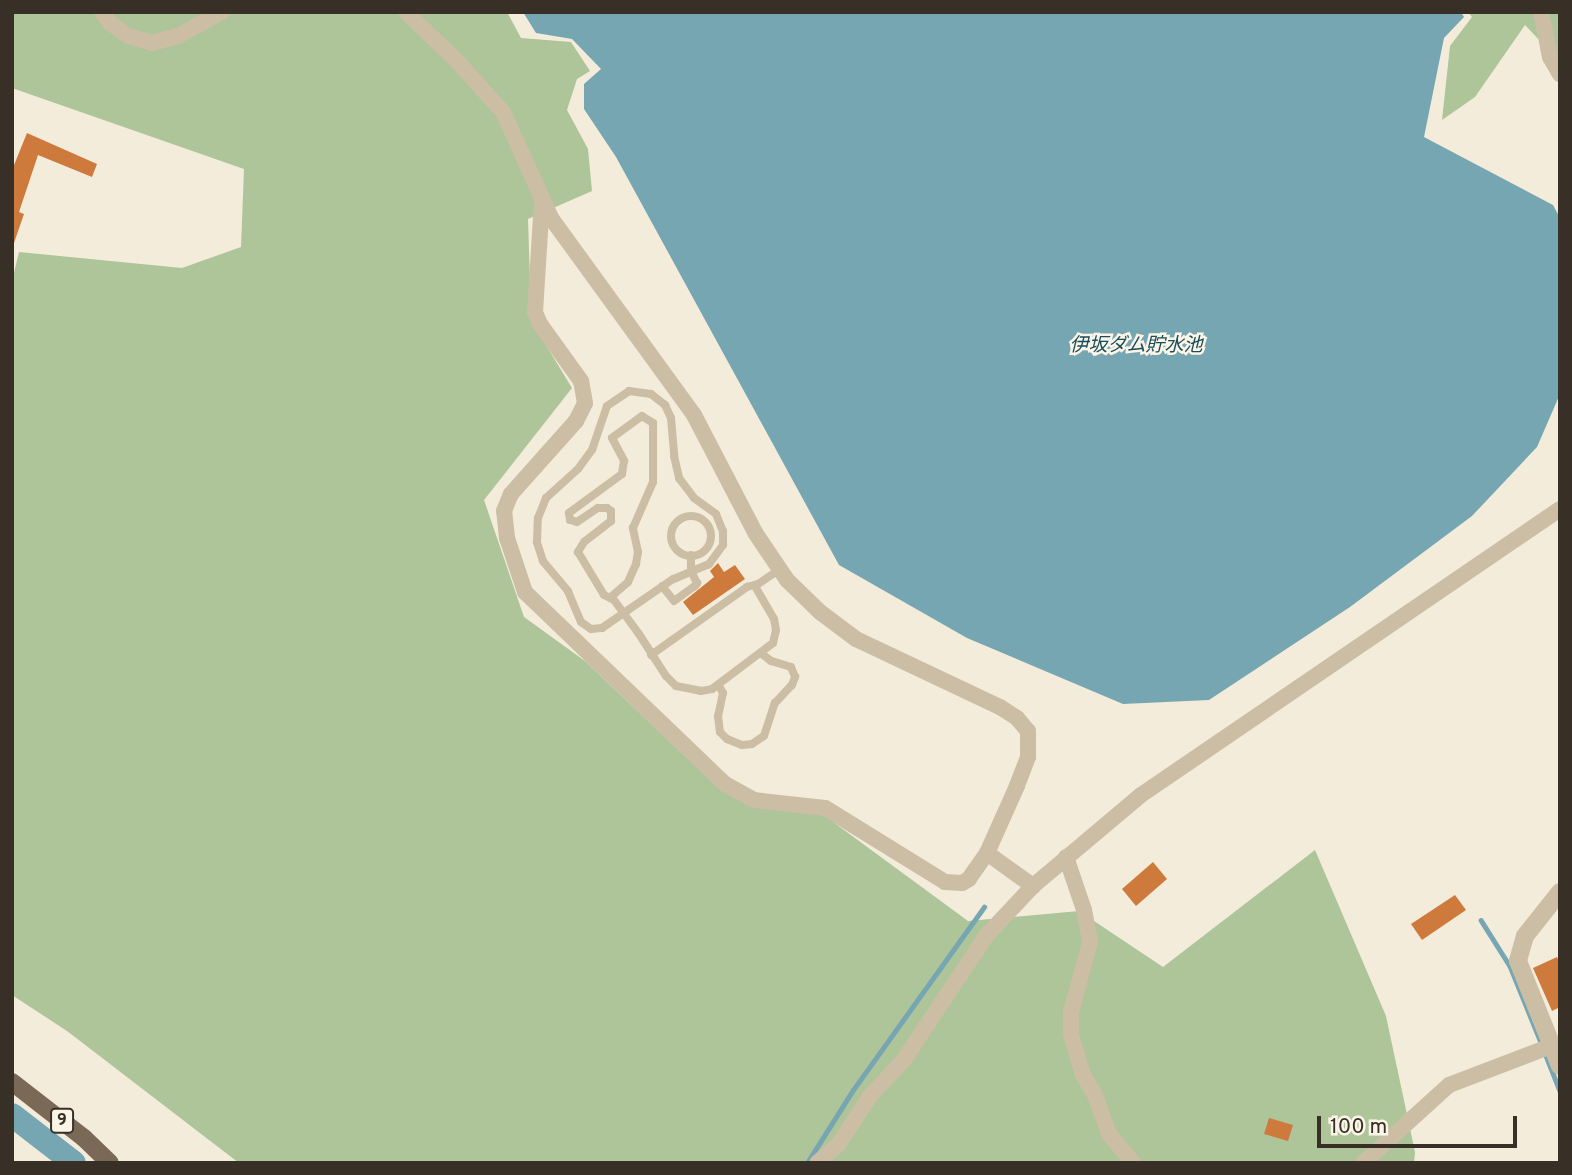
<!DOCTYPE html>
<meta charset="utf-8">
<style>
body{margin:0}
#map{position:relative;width:1572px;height:1175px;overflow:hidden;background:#f3ecda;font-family:Overpass,"Noto Sans JP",sans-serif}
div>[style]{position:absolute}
.green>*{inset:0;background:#aec499}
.water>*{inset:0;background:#77a6b3}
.stream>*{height:4.5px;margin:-2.25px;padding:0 2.25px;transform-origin:2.25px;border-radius:2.25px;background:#77a6b3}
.river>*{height:24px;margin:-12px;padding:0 12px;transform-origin:12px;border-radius:12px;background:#77a6b3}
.building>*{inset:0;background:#cf7a3d}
.service>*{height:8px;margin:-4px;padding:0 4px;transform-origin:4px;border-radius:4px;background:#ccbea5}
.service>.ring{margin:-4px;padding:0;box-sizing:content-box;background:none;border:8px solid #ccbea5;border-radius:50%}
.minor>*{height:16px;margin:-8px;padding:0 8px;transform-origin:8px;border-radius:8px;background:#ccbea5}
.tertiary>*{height:18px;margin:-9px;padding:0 9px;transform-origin:9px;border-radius:9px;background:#ccbea5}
.primary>*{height:18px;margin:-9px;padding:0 9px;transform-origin:9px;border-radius:9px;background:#7b6957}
.service-bridge>*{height:8px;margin:-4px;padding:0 4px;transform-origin:4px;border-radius:4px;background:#ccbea5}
span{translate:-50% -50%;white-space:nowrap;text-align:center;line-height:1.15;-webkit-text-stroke:5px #fbf5e7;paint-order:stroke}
.shield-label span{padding:2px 5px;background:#fbf5e7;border:2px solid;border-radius:5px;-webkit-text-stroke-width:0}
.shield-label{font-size:16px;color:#382f27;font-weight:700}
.water-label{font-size:19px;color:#194c5c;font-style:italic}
.frame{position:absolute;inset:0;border:14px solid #382f27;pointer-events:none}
.scale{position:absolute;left:1317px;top:1116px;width:200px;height:32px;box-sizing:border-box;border:4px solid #382f27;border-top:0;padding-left:9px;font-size:21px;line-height:24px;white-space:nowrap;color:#382f27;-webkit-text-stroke:5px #fbf5e7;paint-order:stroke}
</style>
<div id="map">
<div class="green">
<div style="clip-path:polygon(12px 12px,507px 12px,521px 38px,571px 42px,590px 71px,577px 79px,567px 110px,588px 149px,592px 191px,528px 219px,531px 312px,535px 327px,572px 388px,484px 500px,524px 617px,585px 661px,710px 780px,825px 816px,968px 921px,1079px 911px,1163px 967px,1315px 850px,1386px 1016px,1415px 1152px,1414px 1163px,239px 1163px,67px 1031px,12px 995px,12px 281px,19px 252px,182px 268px,241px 247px,244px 169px,12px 88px)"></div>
<div style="clip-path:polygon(1468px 12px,1560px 12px,1560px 62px,1525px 25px,1475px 97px,1442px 120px,1450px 46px,1472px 17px)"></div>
</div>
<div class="water">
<div style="clip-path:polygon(523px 12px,1461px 12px,1464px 17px,1444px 38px,1424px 137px,1553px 205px,1560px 218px,1560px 394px,1537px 447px,1472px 516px,1350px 607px,1209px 700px,1123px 704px,967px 638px,839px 565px,616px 157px,584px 109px,584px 84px,601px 69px,572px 39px,536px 33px)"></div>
</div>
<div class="stream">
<div style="left:1481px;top:920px;width:54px;rotate:57.8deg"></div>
<div style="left:1510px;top:966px;width:85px;rotate:67.9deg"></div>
<div style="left:1545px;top:1053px;width:41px;rotate:68.5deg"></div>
<div style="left:807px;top:1163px;width:86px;rotate:-57.8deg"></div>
<div style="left:853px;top:1090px;width:225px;rotate:-54.4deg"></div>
</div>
<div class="river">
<div style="left:12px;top:1115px;width:78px;rotate:37.7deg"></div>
</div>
<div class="building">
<div style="clip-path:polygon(27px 133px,97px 164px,92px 177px,38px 155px,19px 212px,24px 214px,14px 243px,12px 170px)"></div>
<div style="clip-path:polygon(718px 563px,724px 572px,735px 565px,745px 579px,693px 615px,683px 602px,714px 577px,710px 571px)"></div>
<div style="clip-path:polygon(1153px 862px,1167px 879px,1136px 906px,1122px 889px)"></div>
<div style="clip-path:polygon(1455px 895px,1466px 910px,1422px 940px,1411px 924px)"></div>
<div style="clip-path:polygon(1557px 957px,1560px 964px,1560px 1007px,1552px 1011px,1533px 968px)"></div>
<div style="clip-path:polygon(1269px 1118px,1293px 1125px,1288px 1141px,1264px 1134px)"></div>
</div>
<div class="service">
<div style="left:629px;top:391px;width:22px;rotate:8deg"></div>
<div style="left:651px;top:394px;width:18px;rotate:38deg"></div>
<div style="left:665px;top:405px;width:14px;rotate:65deg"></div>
<div style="left:671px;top:418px;width:38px;rotate:85deg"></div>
<div style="left:674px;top:456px;width:23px;rotate:77deg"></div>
<div style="left:679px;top:478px;width:25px;rotate:53deg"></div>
<div style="left:694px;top:498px;width:27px;rotate:36deg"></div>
<div style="left:716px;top:514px;width:18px;rotate:68deg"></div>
<div style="left:723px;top:531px;width:14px;rotate:90deg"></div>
<div style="left:723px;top:545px;width:24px;rotate:126deg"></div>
<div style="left:709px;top:564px;width:39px;rotate:157deg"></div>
<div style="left:673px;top:579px;width:86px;rotate:145.4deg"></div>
<div style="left:602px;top:628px;width:11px;rotate:175deg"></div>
<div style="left:591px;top:629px;width:12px;rotate:-145deg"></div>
<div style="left:581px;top:622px;width:34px;rotate:-113deg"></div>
<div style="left:568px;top:591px;width:39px;rotate:-130deg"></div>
<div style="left:543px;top:561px;width:20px;rotate:-108deg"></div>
<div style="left:537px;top:542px;width:24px;rotate:-88deg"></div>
<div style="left:538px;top:518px;width:22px;rotate:-68deg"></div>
<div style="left:546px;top:498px;width:43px;rotate:-42.2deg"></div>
<div style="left:578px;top:469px;width:24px;rotate:-54deg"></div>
<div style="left:592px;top:450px;width:46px;rotate:-71.2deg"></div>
<div style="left:607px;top:406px;width:27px;rotate:-34deg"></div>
<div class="ring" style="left:671px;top:516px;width:32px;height:32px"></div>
<div style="left:662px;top:586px;width:19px;rotate:51deg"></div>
<div style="left:674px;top:601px;width:26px;rotate:-36deg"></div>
<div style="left:695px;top:586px;width:4px;rotate:-56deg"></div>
<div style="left:697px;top:583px;width:13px;rotate:-117deg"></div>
<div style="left:691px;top:571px;width:16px;rotate:-90deg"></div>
<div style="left:612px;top:596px;width:21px;rotate:-41deg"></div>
<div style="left:628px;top:582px;width:20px;rotate:-66deg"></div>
<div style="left:636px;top:564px;width:12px;rotate:-81deg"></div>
<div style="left:638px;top:552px;width:25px;rotate:-102deg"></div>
<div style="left:633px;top:528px;width:50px;rotate:-66.5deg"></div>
<div style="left:653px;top:482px;width:59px;rotate:-90deg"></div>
<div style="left:653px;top:423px;width:13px;rotate:-148deg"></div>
<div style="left:642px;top:416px;width:37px;rotate:144deg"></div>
<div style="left:612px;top:438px;width:26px;rotate:62deg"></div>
<div style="left:624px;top:461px;width:13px;rotate:99deg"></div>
<div style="left:622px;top:474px;width:66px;rotate:143.7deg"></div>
<div style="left:569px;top:513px;width:7px;rotate:82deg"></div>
<div style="left:570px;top:520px;width:7px;rotate:16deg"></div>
<div style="left:577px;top:522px;width:25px;rotate:-34deg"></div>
<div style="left:598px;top:508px;width:9px"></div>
<div style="left:607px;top:508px;width:5px;rotate:37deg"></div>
<div style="left:611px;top:511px;width:10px;rotate:90deg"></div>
<div style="left:611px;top:521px;width:34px;rotate:142deg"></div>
<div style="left:584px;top:542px;width:12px;rotate:121deg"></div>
<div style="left:578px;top:552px;width:50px;rotate:58.8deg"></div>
<div style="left:604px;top:595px;width:11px;rotate:27deg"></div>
<div style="left:639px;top:634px;width:50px;rotate:57.3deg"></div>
<div style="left:666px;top:676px;width:14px;rotate:45deg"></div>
<div style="left:676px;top:686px;width:25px;rotate:11deg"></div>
<div style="left:701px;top:691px;width:11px;rotate:-10deg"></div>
<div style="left:712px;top:689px;width:76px;rotate:-37deg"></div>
<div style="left:773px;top:643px;width:13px;rotate:-77deg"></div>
<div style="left:776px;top:630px;width:11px;rotate:-100deg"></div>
<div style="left:774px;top:619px;width:39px;rotate:-120deg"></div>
<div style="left:651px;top:655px;width:118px;rotate:-35.3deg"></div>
<div style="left:747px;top:587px;width:11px;rotate:-15deg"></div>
<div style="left:758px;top:584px;width:25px;rotate:-34deg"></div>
<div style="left:719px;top:686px;width:8px;rotate:60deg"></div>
<div style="left:723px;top:693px;width:24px;rotate:102deg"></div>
<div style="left:718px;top:716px;width:16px;rotate:83deg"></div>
<div style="left:720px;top:732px;width:10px;rotate:45deg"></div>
<div style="left:727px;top:739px;width:16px;rotate:22deg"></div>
<div style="left:742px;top:745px;width:10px;rotate:-6deg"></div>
<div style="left:752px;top:744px;width:14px;rotate:-34deg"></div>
<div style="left:764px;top:736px;width:35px;rotate:-72deg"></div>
<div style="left:775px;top:703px;width:25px;rotate:-47deg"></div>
<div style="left:792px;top:685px;width:9px;rotate:-69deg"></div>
<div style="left:795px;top:677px;width:11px;rotate:-112deg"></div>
<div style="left:791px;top:667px;width:21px;rotate:-163deg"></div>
<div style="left:771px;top:661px;width:11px;rotate:-142deg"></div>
</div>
<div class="minor">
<div style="left:102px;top:12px;width:12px;rotate:55deg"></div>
<div style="left:109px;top:22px;width:24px;rotate:36deg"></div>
<div style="left:128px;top:36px;width:25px;rotate:16deg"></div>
<div style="left:152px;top:43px;width:27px;rotate:-15deg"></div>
<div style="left:178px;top:36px;width:50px;rotate:-28.6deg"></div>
<div style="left:406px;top:12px;width:71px;rotate:43.9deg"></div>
<div style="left:457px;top:61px;width:69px;rotate:48deg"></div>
<div style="left:503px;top:112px;width:116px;rotate:65.6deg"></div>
<div style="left:551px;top:218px;width:243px;rotate:54deg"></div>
<div style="left:694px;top:415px;width:134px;rotate:62.5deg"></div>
<div style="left:756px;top:534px;width:55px;rotate:56deg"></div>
<div style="left:787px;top:580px;width:46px;rotate:44.1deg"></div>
<div style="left:820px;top:612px;width:45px;rotate:36.9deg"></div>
<div style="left:856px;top:639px;width:159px;rotate:25.3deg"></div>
<div style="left:1000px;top:707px;width:20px;rotate:33deg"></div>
<div style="left:1017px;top:718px;width:17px;rotate:50deg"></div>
<div style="left:1028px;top:731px;width:26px;rotate:90deg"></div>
<div style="left:1028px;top:757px;width:31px;rotate:111deg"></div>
<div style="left:1017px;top:786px;width:73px;rotate:114.1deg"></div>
<div style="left:987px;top:853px;width:32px;rotate:125deg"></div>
<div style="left:969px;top:879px;width:8px;rotate:150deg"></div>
<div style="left:962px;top:883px;width:17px;rotate:-177deg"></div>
<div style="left:945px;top:882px;width:141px;rotate:-148.3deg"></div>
<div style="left:825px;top:808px;width:71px;rotate:-173.6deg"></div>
<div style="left:754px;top:800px;width:33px;rotate:-151deg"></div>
<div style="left:725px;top:784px;width:277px;rotate:-136.2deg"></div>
<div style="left:525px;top:592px;width:57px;rotate:-108.4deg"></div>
<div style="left:507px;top:538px;width:27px;rotate:-96deg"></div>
<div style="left:504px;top:511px;width:18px;rotate:-68deg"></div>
<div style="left:511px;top:494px;width:98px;rotate:-48.3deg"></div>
<div style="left:576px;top:421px;width:20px;rotate:-63deg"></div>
<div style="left:585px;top:403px;width:22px;rotate:-100deg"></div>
<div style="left:581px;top:381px;width:70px;rotate:-125.7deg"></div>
<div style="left:540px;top:324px;width:13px;rotate:-113deg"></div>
<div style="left:535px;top:312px;width:112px;rotate:-86.4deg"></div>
<div style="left:1541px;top:12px;width:46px;rotate:78.7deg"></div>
<div style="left:1550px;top:57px;width:20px;rotate:60deg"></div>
<div style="left:987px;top:853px;width:57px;rotate:35.7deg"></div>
<div style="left:1033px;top:886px;width:141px;rotate:-40.1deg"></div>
<div style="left:1141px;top:795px;width:507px;rotate:-34.32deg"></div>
<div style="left:1066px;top:857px;width:56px;rotate:71.2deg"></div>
<div style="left:1084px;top:910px;width:33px;rotate:79deg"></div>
<div style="left:1090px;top:942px;width:73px;rotate:105.2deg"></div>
<div style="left:1071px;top:1012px;width:23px;rotate:90deg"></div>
<div style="left:1071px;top:1035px;width:42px;rotate:73.3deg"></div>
<div style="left:1083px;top:1075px;width:23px;rotate:59deg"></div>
<div style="left:1095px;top:1095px;width:41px;rotate:70.3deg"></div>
<div style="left:1109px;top:1134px;width:38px;rotate:50deg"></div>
<div style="left:817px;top:1163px;width:28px;rotate:-41deg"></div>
<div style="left:838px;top:1145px;width:59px;rotate:-56.9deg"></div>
<div style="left:870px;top:1096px;width:48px;rotate:-46.7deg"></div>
<div style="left:903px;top:1061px;width:150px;rotate:-56.4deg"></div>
<div style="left:986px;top:936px;width:69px;rotate:-46.8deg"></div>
<div style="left:1363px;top:1163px;width:116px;rotate:-42.2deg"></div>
<div style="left:1449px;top:1085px;width:109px;rotate:-20.9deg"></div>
</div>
<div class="tertiary">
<div style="left:1560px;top:892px;width:56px;rotate:128.5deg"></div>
<div style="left:1525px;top:936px;width:26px;rotate:106deg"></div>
<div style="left:1518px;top:961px;width:113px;rotate:68.2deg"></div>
</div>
<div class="primary">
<div style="left:12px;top:1082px;width:91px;rotate:37.9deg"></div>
<div style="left:84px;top:1138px;width:36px;rotate:44deg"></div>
</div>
<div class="service-bridge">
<div style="left:614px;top:600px;width:42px;rotate:53.7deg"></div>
</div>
<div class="shield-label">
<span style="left:62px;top:1121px">9</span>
</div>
<div class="water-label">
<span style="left:1136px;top:347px">伊坂ダム貯水池</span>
</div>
<div class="frame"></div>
<div class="scale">100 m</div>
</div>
